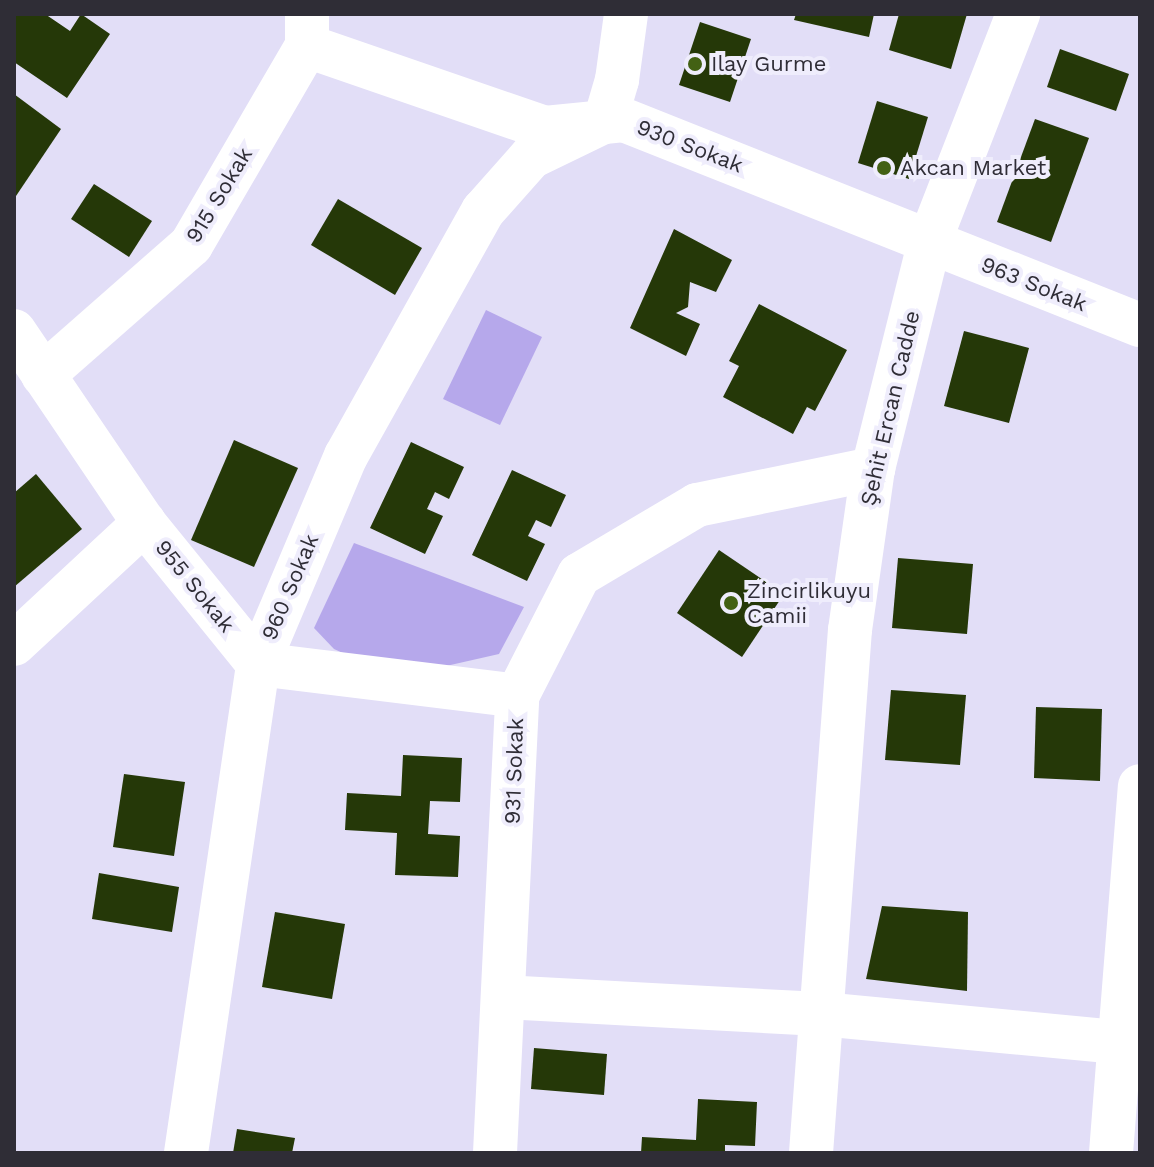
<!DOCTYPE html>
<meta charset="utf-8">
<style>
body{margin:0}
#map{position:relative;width:1154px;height:1167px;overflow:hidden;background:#e2def7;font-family:"Work Sans",sans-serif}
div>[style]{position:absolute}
.green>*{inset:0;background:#b6a8eb}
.building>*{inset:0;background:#253808}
.minor>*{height:44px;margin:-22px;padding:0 22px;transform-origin:22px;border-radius:22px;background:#fff}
.dots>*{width:22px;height:22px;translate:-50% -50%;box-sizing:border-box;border:4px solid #efedfc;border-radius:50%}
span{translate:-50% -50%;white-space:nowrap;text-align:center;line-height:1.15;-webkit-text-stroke:8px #efedfc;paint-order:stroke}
.poi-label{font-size:22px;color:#2f2d36}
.left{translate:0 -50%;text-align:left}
.street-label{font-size:22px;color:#2f2d36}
.frame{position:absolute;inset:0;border:16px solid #2f2d36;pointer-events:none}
</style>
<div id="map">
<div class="green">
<div style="clip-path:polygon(486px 310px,542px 337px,500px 425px,443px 399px)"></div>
<div style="clip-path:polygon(354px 543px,524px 607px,499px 654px,424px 671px,365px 663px,334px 649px,314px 628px)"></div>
</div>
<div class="building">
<div style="clip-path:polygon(45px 14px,70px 31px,81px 14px,110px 34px,67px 98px,14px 62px,14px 16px)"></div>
<div style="clip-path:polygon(796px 14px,874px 14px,869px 37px,794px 20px)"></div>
<div style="clip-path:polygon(899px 14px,967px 14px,951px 69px,889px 50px)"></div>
<div style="clip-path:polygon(700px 22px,751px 39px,730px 102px,679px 85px)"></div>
<div style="clip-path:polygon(1060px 49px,1129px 74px,1116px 111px,1047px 87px)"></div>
<div style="clip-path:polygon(14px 94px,61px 129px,16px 196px,14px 195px)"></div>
<div style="clip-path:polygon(877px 101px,928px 117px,909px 179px,858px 163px)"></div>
<div style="clip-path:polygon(1035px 119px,1089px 138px,1051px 242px,997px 222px)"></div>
<div style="clip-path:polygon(94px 184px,152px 221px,129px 257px,71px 219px)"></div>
<div style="clip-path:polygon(338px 199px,422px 248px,395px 295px,311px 245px)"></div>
<div style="clip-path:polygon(674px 229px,732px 260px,716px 292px,690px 282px,688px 307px,676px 313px,700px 324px,686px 356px,630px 328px)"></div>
<div style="clip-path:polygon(759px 304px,847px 350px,815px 411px,807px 407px,793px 434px,723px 397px,739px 366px,729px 361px)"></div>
<div style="clip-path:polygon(964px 331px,1029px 348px,1009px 423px,944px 406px)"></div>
<div style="clip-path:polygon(234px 440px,298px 468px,254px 567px,191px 540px)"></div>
<div style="clip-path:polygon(411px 442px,464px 467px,449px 499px,435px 492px,427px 509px,443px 516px,425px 554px,370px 528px)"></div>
<div style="clip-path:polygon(512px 470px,566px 495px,551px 527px,536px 520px,528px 536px,545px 544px,527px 581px,472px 555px)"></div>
<div style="clip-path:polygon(36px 474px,82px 529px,14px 587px,14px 493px)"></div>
<div style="clip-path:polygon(719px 550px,784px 594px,742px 657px,677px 613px)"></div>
<div style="clip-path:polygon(898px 558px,973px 564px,967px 634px,892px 628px)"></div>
<div style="clip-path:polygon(891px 690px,966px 695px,960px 765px,885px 760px)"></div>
<div style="clip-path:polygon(1036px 707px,1102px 709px,1100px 781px,1034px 778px)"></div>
<div style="clip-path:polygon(403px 755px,462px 758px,460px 802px,430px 801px,428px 834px,460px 836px,458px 877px,395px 875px,397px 833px,345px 830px,347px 793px,401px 796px)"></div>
<div style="clip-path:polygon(124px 774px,185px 782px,174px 856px,113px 847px)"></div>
<div style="clip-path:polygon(99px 873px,179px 887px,172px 932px,92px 919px)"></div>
<div style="clip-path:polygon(882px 906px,968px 912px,967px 991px,866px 979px)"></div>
<div style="clip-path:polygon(275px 912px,345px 924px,332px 999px,262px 987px)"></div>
<div style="clip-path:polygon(534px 1048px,607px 1054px,604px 1095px,531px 1089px)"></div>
<div style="clip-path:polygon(698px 1099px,757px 1102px,755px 1146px,725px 1145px,725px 1153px,641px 1153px,642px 1137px,696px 1140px)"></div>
<div style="clip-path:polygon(237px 1129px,295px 1138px,292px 1153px,233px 1153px)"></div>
</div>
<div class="minor">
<div style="left:307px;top:46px;width:252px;rotate:19deg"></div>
<div style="left:545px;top:128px;width:79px;rotate:-5.8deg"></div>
<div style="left:624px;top:120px;width:555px;rotate:21.67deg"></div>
<div style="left:605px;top:121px;width:43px;rotate:-73.7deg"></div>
<div style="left:617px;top:80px;width:67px;rotate:-82.2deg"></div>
<div style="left:14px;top:331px;width:232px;rotate:55.9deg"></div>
<div style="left:144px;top:523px;width:181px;rotate:51deg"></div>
<div style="left:258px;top:664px;width:261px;rotate:7deg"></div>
<div style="left:43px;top:375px;width:197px;rotate:-41.3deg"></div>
<div style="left:191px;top:245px;width:230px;rotate:-59.8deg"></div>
<div style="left:307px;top:46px;width:32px;rotate:-90deg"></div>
<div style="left:14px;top:644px;width:178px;rotate:-42.9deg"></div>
<div style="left:505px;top:997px;width:316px;rotate:3.1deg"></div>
<div style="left:821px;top:1014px;width:299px;rotate:5.4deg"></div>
<div style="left:186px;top:1153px;width:494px;rotate:-81.6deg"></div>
<div style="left:258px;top:664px;width:226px;rotate:-67.1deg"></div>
<div style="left:346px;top:456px;width:281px;rotate:-60.8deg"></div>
<div style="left:483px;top:211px;width:72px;rotate:-48.4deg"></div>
<div style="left:531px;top:157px;width:82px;rotate:-25.9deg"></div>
<div style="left:495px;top:1153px;width:458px;rotate:-87.2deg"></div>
<div style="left:517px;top:696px;width:136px;rotate:-62.9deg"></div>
<div style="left:579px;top:575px;width:137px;rotate:-30.7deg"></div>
<div style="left:697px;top:505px;width:180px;rotate:-11.6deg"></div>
<div style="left:811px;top:1153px;width:524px;rotate:-85.74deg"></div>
<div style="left:850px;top:630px;width:163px;rotate:-81.9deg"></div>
<div style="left:873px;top:469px;width:236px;rotate:-76deg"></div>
<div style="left:930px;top:240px;width:243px;rotate:-68.7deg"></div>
<div style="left:1111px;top:1153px;width:368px;rotate:-85.5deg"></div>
</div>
<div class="dots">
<div style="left:695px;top:64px;background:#436114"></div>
<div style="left:884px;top:168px;background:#436114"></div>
<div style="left:731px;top:603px;background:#436114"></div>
</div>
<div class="poi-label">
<span class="left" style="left:711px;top:64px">Ilay Gurme</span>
<span class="left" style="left:900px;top:168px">Akcan Market</span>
<span class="left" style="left:747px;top:603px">Zincirlikuyu<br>Camii</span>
</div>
<div class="street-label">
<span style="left:690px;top:146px;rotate:21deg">930 Sokak</span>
<span style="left:219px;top:195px;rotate:-59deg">915 Sokak</span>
<span style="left:1034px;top:284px;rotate:22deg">963 Sokak</span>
<span style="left:890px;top:408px;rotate:-77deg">Şehit Ercan Cadde</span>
<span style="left:195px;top:586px;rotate:51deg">955 Sokak</span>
<span style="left:290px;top:587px;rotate:-67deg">960 Sokak</span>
<span style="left:514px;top:771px;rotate:-88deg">931 Sokak</span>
</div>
<div class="frame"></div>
</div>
